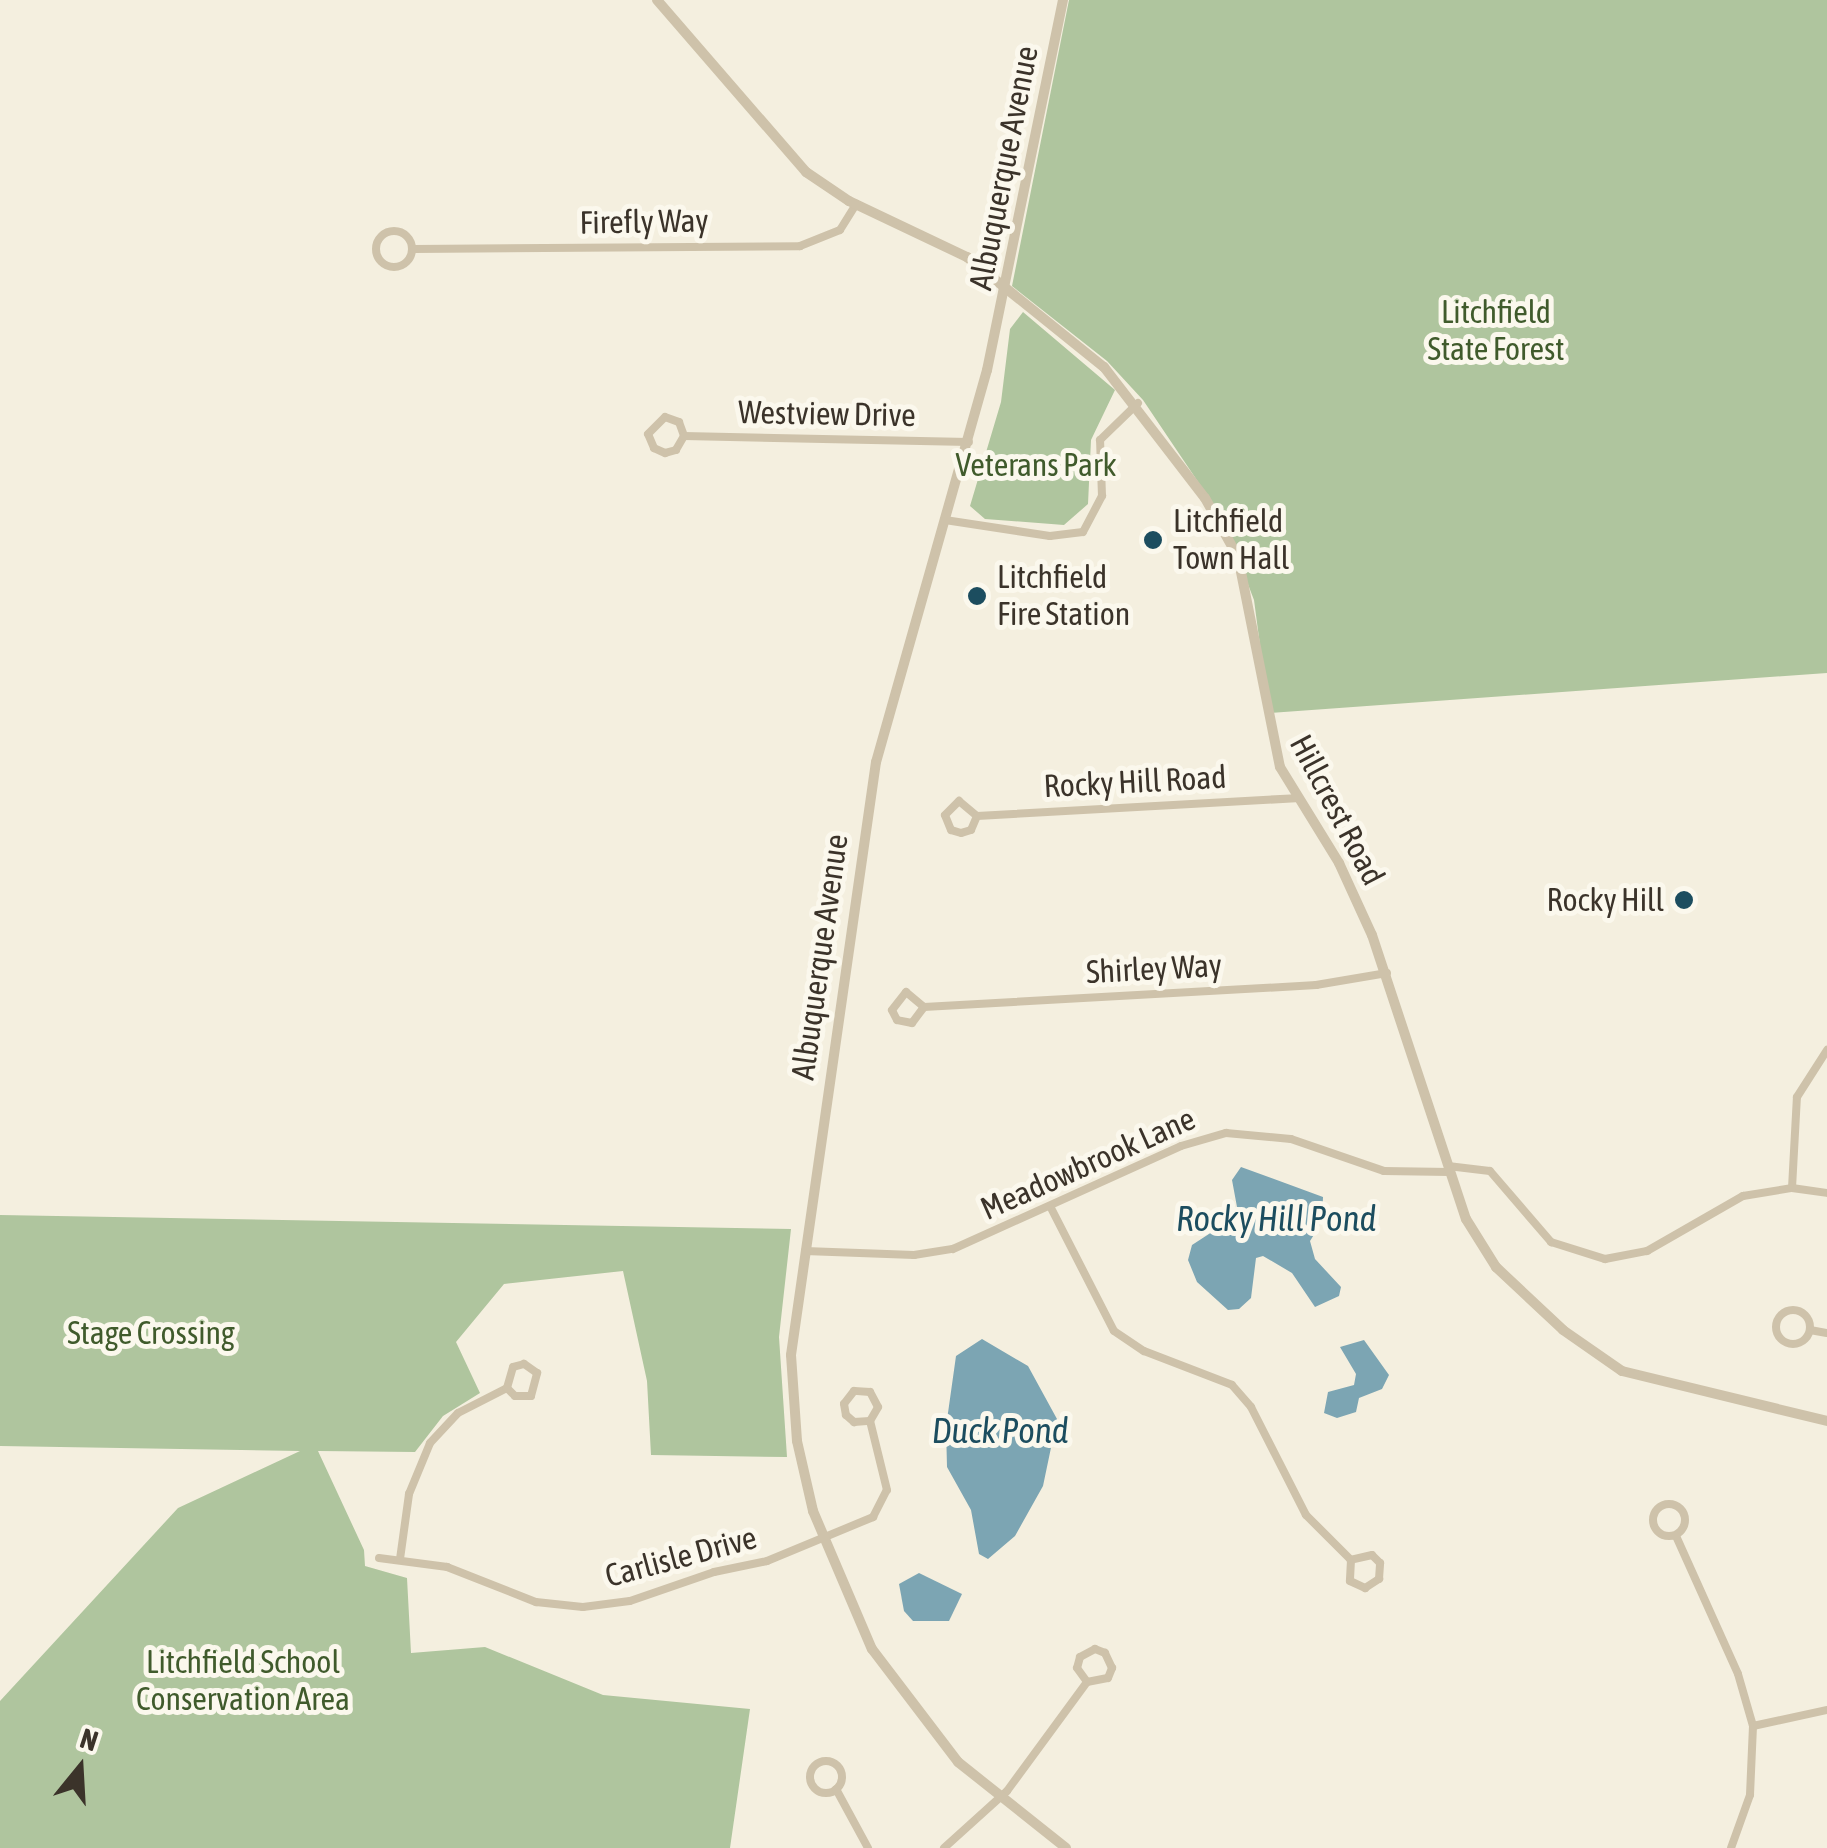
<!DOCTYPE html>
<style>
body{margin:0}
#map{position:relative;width:1827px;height:1848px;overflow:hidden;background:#f4efdf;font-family:"Asap Condensed",sans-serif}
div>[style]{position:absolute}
.green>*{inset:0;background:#afc59e}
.water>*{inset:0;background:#7ca5b3}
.minor>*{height:8px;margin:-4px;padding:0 4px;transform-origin:4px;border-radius:4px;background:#cec2aa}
.minor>.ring{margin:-4px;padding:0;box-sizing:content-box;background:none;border:8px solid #cec2aa;border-radius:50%}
.tertiary>*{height:10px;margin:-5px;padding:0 5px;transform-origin:5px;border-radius:5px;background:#cec2aa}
.dots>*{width:28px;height:28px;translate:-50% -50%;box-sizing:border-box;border:5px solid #fbf8ed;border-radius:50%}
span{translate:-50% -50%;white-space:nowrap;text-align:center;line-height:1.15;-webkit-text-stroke:10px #fbf8ed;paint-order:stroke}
.street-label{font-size:32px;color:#3b332a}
.park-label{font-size:32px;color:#405b2c}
.poi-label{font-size:32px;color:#3b332a}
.left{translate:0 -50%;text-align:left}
.right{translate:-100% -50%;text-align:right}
.water-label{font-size:35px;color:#1c4d5f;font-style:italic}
.north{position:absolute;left:30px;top:1718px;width:100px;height:100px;-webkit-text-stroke:8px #fbf8ed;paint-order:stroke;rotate:18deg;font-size:28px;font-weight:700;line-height:40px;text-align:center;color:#3b332a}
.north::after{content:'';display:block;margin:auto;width:35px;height:45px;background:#3b332a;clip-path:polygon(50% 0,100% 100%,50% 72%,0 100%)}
</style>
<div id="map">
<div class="green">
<div style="clip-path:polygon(1069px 0,1827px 0,1827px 673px,1269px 713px,1254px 600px,1223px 519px,1143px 400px,1107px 361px,1012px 286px)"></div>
<div style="clip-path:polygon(1023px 312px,1115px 390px,1091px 440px,1088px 504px,1064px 525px,985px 519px,970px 506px,1001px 402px,1010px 329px)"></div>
<div style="clip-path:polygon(0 1215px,791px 1229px,779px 1337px,787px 1457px,651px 1455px,647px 1381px,623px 1271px,504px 1284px,456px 1342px,480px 1393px,443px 1416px,415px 1452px,318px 1451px,364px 1550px,365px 1566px,407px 1578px,411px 1653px,485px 1647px,603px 1695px,750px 1709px,730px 1848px,0 1848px,0 1701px,178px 1508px,300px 1451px,0 1446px)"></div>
</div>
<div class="water">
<div style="clip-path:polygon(1241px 1167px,1323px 1197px,1322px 1222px,1310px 1241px,1315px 1259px,1341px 1287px,1339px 1296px,1315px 1307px,1292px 1273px,1263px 1256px,1256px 1258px,1251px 1298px,1239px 1309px,1228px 1310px,1197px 1282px,1188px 1260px,1192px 1245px,1232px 1219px,1237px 1207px,1232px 1180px)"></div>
<div style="clip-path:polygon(982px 1339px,1028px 1366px,1057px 1419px,1043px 1486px,1015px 1536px,988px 1559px,979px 1554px,971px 1510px,947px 1467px,946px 1427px,956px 1356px)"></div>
<div style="clip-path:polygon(1364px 1340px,1389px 1375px,1382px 1389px,1359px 1398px,1356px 1412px,1337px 1418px,1324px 1413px,1328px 1392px,1354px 1385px,1356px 1374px,1340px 1347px)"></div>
<div style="clip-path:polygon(919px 1573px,962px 1594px,949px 1621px,913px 1621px,904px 1611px,899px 1584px)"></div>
</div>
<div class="minor">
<div class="ring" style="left:376px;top:231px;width:28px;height:28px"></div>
<div style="left:414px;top:249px;width:386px;rotate:-0.4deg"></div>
<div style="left:800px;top:246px;width:43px;rotate:-21.8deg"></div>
<div style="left:840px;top:230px;width:31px;rotate:-58deg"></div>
<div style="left:684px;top:436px;width:16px;rotate:120deg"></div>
<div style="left:676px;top:450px;width:11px;rotate:165deg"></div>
<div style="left:665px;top:453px;width:12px;rotate:-156deg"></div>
<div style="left:654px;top:448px;width:15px;rotate:-113deg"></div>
<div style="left:648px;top:434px;width:24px;rotate:-45deg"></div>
<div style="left:665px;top:417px;width:15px;rotate:20deg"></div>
<div style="left:679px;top:422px;width:15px;rotate:70deg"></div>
<div style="left:684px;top:436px;width:285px;rotate:1.2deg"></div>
<div style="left:945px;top:520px;width:106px;rotate:8.7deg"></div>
<div style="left:1050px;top:536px;width:33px;rotate:-7deg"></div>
<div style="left:1083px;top:532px;width:41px;rotate:-62.2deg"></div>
<div style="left:1102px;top:496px;width:56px;rotate:-92deg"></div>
<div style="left:1100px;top:440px;width:53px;rotate:-44.2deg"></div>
<div style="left:977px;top:816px;width:15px;rotate:113deg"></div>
<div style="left:971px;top:830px;width:10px;rotate:163deg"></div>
<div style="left:961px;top:833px;width:10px;rotate:-163deg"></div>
<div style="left:951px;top:830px;width:16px;rotate:-112deg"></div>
<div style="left:945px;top:815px;width:20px;rotate:-45deg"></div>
<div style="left:959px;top:801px;width:23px;rotate:40deg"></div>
<div style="left:977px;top:816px;width:319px;rotate:-3.2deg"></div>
<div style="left:924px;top:1007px;width:20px;rotate:127deg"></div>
<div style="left:912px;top:1023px;width:15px;rotate:-169deg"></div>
<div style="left:897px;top:1020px;width:11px;rotate:-117deg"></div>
<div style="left:892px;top:1010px;width:23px;rotate:-52deg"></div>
<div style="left:906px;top:992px;width:23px;rotate:40deg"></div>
<div style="left:924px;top:1007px;width:393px;rotate:-3.2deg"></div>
<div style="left:1316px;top:985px;width:72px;rotate:-9.6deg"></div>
<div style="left:1448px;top:1166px;width:42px;rotate:6.8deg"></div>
<div style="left:1490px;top:1171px;width:94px;rotate:49.3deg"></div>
<div style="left:1551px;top:1242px;width:57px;rotate:17.5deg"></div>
<div style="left:1605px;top:1259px;width:43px;rotate:-10.8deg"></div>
<div style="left:1647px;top:1251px;width:111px;rotate:-29.8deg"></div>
<div style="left:1743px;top:1196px;width:50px;rotate:-9.3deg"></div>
<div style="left:1792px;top:1188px;width:35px;rotate:8deg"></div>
<div style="left:1792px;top:1188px;width:91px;rotate:-86.9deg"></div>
<div style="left:1797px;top:1097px;width:56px;rotate:-57.4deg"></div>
<div style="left:1050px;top:1206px;width:140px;rotate:62.9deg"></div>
<div style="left:1114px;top:1331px;width:36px;rotate:34deg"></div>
<div style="left:1144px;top:1351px;width:94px;rotate:21.1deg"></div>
<div style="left:1232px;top:1385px;width:29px;rotate:49deg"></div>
<div style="left:1251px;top:1407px;width:121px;rotate:63deg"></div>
<div style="left:1306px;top:1515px;width:64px;rotate:45deg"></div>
<div style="left:1351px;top:1560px;width:21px;rotate:93deg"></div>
<div style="left:1350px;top:1581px;width:17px;rotate:25deg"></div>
<div style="left:1365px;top:1588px;width:17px;rotate:-33deg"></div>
<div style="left:1379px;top:1579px;width:16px;rotate:-86deg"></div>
<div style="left:1380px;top:1563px;width:11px;rotate:-135deg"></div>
<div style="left:1372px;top:1555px;width:22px;rotate:167deg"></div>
<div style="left:805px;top:1251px;width:109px;rotate:2.1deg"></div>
<div style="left:914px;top:1255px;width:39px;rotate:-9deg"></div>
<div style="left:953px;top:1249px;width:250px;rotate:-24.3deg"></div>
<div style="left:1181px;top:1146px;width:47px;rotate:-16.1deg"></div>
<div style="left:1226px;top:1133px;width:65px;rotate:5.3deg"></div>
<div style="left:1291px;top:1139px;width:98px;rotate:19deg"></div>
<div style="left:1384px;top:1171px;width:65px;rotate:0.9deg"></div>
<div class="ring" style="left:1776px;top:1310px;width:26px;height:26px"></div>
<div style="left:1810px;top:1330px;width:17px;rotate:10deg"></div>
<div class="ring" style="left:1653px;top:1504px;width:24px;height:24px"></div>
<div style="left:1676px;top:1536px;width:151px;rotate:65.8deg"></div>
<div style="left:1738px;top:1674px;width:54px;rotate:73.9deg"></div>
<div style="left:1753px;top:1726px;width:69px;rotate:92.5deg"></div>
<div style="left:1750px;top:1795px;width:56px;rotate:109.7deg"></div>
<div style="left:379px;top:1558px;width:69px;rotate:7.5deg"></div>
<div style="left:447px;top:1567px;width:96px;rotate:21.5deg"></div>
<div style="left:536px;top:1602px;width:47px;rotate:6.1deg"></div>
<div style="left:583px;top:1607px;width:47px;rotate:-7.3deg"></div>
<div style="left:630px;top:1601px;width:89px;rotate:-19deg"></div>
<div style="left:714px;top:1572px;width:54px;rotate:-11.7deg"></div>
<div style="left:767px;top:1561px;width:115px;rotate:-22.5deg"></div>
<div style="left:873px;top:1517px;width:30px;rotate:-63deg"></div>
<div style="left:887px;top:1490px;width:71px;rotate:-103.8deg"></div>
<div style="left:870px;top:1421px;width:16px;rotate:-60deg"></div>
<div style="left:878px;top:1407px;width:17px;rotate:-118deg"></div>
<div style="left:870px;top:1392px;width:16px;rotate:-176deg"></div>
<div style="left:854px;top:1391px;width:16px;rotate:128deg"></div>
<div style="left:844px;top:1404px;width:11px;rotate:80deg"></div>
<div style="left:846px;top:1415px;width:11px;rotate:41deg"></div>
<div style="left:854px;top:1422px;width:16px;rotate:-4deg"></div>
<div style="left:400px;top:1559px;width:66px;rotate:-82.1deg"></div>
<div style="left:409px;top:1494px;width:55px;rotate:-67.6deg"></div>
<div style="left:430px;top:1443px;width:41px;rotate:-47deg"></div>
<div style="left:458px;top:1413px;width:55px;rotate:-27deg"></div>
<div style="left:507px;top:1388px;width:11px;rotate:45deg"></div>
<div style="left:515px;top:1396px;width:16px"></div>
<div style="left:531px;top:1396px;width:24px;rotate:-75deg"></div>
<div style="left:537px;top:1373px;width:16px;rotate:-145deg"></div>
<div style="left:524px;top:1364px;width:11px;rotate:165deg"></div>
<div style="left:513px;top:1367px;width:22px;rotate:106deg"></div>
<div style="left:1753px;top:1726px;width:76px;rotate:-12.2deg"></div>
<div class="ring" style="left:810px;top:1761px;width:24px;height:24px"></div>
<div style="left:836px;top:1789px;width:67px;rotate:61.5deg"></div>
<div style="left:944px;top:1848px;width:85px;rotate:-42.1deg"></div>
<div style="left:1007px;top:1791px;width:135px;rotate:-53.7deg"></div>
<div style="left:1087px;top:1682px;width:21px;rotate:-11deg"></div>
<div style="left:1108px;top:1678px;width:11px;rotate:-68deg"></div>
<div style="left:1112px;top:1668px;width:17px;rotate:-115deg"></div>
<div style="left:1105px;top:1653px;width:11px;rotate:-158deg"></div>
<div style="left:1095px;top:1649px;width:17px;rotate:152deg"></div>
<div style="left:1080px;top:1657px;width:11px;rotate:105deg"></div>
<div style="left:1077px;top:1668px;width:17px;rotate:54deg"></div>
</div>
<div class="tertiary">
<div style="left:657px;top:0;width:228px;rotate:49.1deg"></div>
<div style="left:806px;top:172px;width:52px;rotate:34deg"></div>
<div style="left:849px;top:201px;width:131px;rotate:25.4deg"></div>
<div style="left:967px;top:257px;width:176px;rotate:38.8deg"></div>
<div style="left:1104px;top:367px;width:165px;rotate:52.4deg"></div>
<div style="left:1205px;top:498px;width:68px;rotate:60.8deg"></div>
<div style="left:1238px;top:557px;width:214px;rotate:78.7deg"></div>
<div style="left:1280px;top:767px;width:113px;rotate:58.4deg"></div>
<div style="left:1339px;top:863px;width:79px;rotate:65.4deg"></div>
<div style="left:1372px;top:935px;width:299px;rotate:71.7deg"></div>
<div style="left:1466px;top:1219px;width:57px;rotate:58deg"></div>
<div style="left:1496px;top:1267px;width:92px;rotate:43.2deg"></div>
<div style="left:1563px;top:1330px;width:72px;rotate:34.8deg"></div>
<div style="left:1622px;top:1371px;width:211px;rotate:13.7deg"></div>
<div style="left:1063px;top:0;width:378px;rotate:101.6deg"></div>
<div style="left:987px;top:370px;width:407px;rotate:105.8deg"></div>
<div style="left:876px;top:762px;width:599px;rotate:98.16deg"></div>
<div style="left:791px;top:1355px;width:86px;rotate:86deg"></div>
<div style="left:797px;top:1441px;width:72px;rotate:77.1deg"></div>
<div style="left:813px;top:1511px;width:150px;rotate:66.9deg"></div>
<div style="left:872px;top:1649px;width:142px;rotate:52.7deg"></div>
<div style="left:958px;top:1762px;width:138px;rotate:38.5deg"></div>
</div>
<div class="dots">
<div style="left:1153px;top:540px;background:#1c4d5f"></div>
<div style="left:977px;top:596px;background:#1c4d5f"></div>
<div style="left:1684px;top:900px;background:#1c4d5f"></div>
</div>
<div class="street-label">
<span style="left:1004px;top:168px;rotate:-79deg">Albuquerque Avenue</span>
<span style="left:644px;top:222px;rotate:-1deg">Firefly Way</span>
<span style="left:827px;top:414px;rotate:1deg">Westview Drive</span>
<span style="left:1135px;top:782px;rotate:-3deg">Rocky Hill Road</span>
<span style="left:1337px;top:810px;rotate:62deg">Hillcrest Road</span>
<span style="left:820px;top:957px;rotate:-82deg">Albuquerque Avenue</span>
<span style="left:1154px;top:969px;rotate:-3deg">Shirley Way</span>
<span style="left:1088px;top:1164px;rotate:-24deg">Meadowbrook Lane</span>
<span style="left:681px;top:1557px;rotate:-15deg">Carlisle Drive</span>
</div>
<div class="park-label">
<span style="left:1496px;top:331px">Litchfield<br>State Forest</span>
<span style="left:1036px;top:465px">Veterans Park</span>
<span style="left:151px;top:1333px">Stage Crossing</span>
<span style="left:243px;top:1681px">Litchfield School<br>Conservation Area</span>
</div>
<div class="poi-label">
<span class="left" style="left:1173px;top:540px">Litchfield<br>Town Hall</span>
<span class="left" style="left:997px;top:596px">Litchfield<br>Fire Station</span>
<span class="right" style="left:1664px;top:900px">Rocky Hill</span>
</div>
<div class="water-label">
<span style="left:1276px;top:1218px">Rocky Hill Pond</span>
<span style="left:1000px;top:1430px">Duck Pond</span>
</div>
<div class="north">N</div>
</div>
